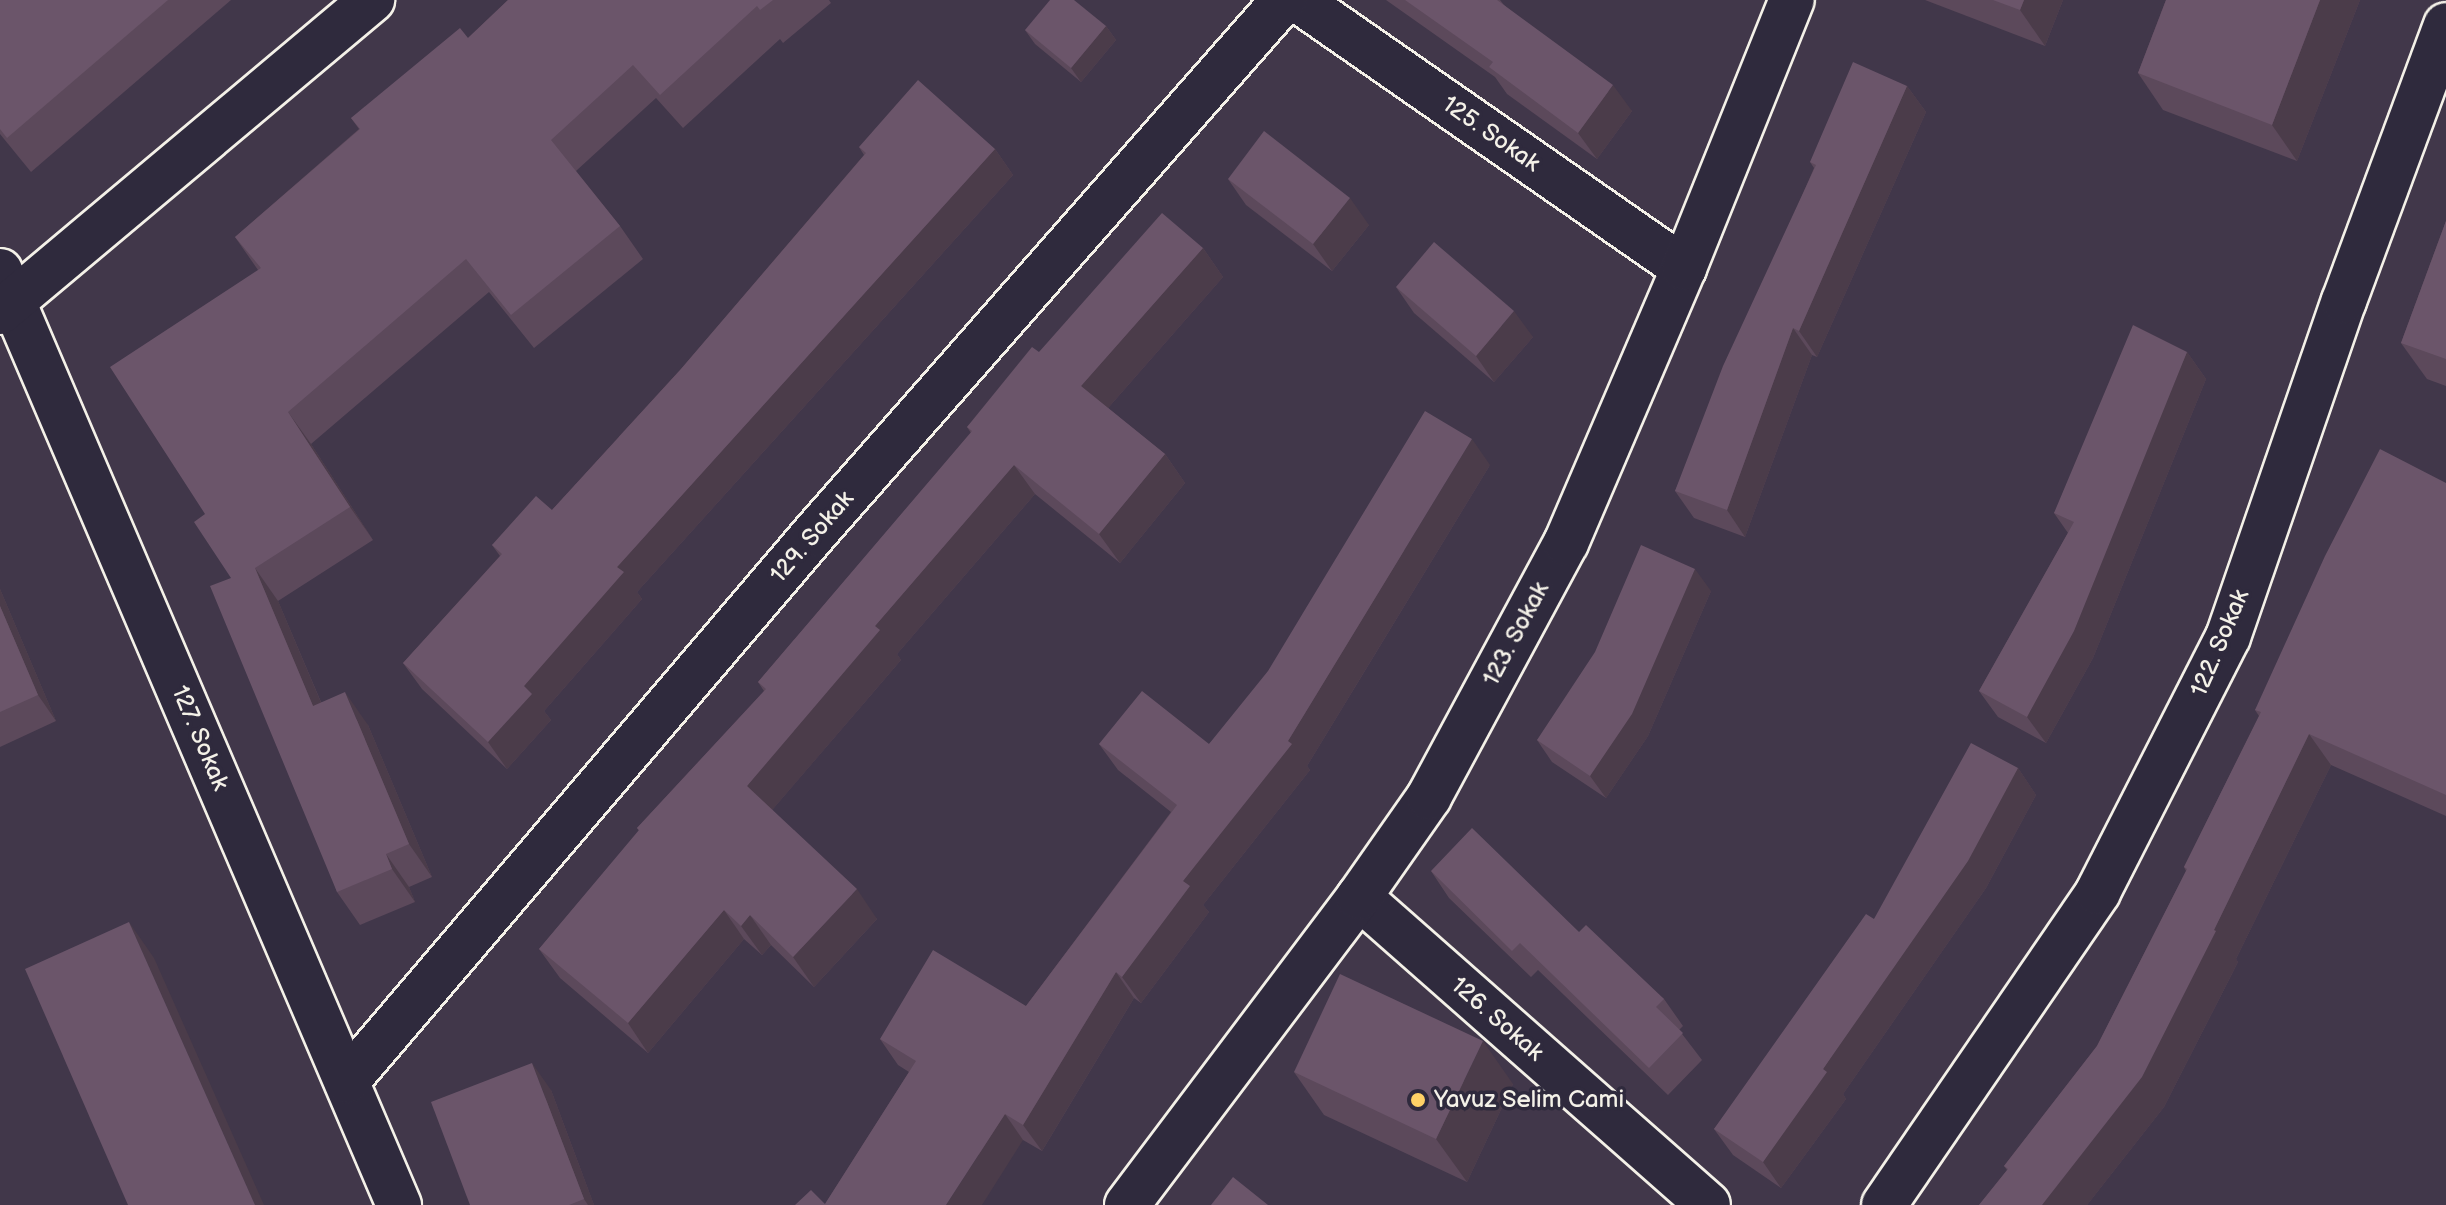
<!DOCTYPE html>
<style>
body{margin:0}
#map{position:relative;width:2446px;height:1205px;overflow:hidden;background:#41374a;font-family:"Balsamiq Sans",sans-serif}
div>[style]{position:absolute}
.roads{filter:drop-shadow(2px 0 #f4f1e8) drop-shadow(-2px 0 #f4f1e8) drop-shadow(0 2px #f4f1e8) drop-shadow(0 -2px #f4f1e8)}
.minor>*{height:44px;margin:-22px;padding:0 22px;transform-origin:22px;border-radius:22px;background:#2f2a3d}
.tertiary>*{height:44px;margin:-22px;padding:0 22px;transform-origin:22px;border-radius:22px;background:#2f2a3d}
.wall>*{inset:0;background:#5c495b}
.shaded-wall>*{inset:0;background:#4b3c4a}
.building>*{inset:0;background:#6b556a}
.dots>*{width:22px;height:22px;translate:-50% -50%;box-sizing:border-box;border:4px solid #2f2a3d;border-radius:50%}
span{translate:-50% -50%;white-space:nowrap;text-align:center;line-height:1.15;-webkit-text-stroke:7px #2f2a3d;paint-order:stroke}
.street-label{font-size:24px;color:#f4f1e8}
.poi-label{font-size:24px;color:#f4f1e8}
.left{translate:0 -50%;text-align:left}
</style>
<div id="map">
<div class="roads">
<div class="minor">
<div style="left:1298px;top:0;width:470px;rotate:34.8deg"></div>
<div style="left:0;top:271px;width:1016px;rotate:66.87deg"></div>
<div style="left:1359px;top:897px;width:465px;rotate:41.4deg"></div>
<div style="left:347px;top:1081px;width:719px;rotate:-49.51deg"></div>
<div style="left:814px;top:534px;width:711px;rotate:-48.65deg"></div>
<div style="left:1127px;top:1205px;width:386px;rotate:-53deg"></div>
<div style="left:1359px;top:897px;width:122px;rotate:-55deg"></div>
<div style="left:1429px;top:797px;width:289px;rotate:-61.7deg"></div>
<div style="left:1566px;top:543px;width:299px;rotate:-66.8deg"></div>
<div style="left:1684px;top:268px;width:289px;rotate:-68.1deg"></div>
<div style="left:1884px;top:1205px;width:379px;rotate:-55.6deg"></div>
<div style="left:2098px;top:892px;width:286px;rotate:-63deg"></div>
<div style="left:2228px;top:637px;width:355px;rotate:-71deg"></div>
<div style="left:2344px;top:301px;width:294px;rotate:-69.7deg"></div>
</div>
<div class="tertiary">
<div style="left:0;top:312px;width:486px;rotate:-40deg"></div>
</div>
</div>
<div class="wall">
<div style="clip-path:polygon(0 0,231px 0,31px 172px,0 134px)"></div>
<div style="clip-path:polygon(508px 0,829px 0,831px 3px,783px 43px,780px 39px,683px 128px,656px 98px,576px 171px,620px 226px,643px 259px,534px 348px,489px 292px,311px 444px,373px 540px,278px 601px,321px 702px,368px 725px,432px 877px,409px 887px,415px 902px,360px 925px,337px 892px,231px 578px,258px 270px,235px 237px,359px 129px,351px 118px,468px 38px)"></div>
<div style="clip-path:polygon(1386px 0,1500px 0,1504px 5px,1632px 111px,1597px 159px,1507px 94px,1495px 77px)"></div>
<div style="clip-path:polygon(1925px 0,2063px 0,2045px 46px)"></div>
<div style="clip-path:polygon(2166px 0,2360px 0,2297px 161px,2163px 110px,2138px 73px)"></div>
<div style="clip-path:polygon(1106px 26px,1116px 40px,1081px 82px,1035px 44px,1025px 30px)"></div>
<div style="clip-path:polygon(1907px 86px,1926px 112px,1817px 357px,1812px 355px,1745px 537px,1694px 518px,1675px 491px,1814px 168px,1810px 162px)"></div>
<div style="clip-path:polygon(859px 147px,995px 149px,1013px 175px,637px 592px,642px 599px,544px 711px,551px 720px,507px 769px,422px 689px,403px 663px,500px 556px,492px 545px,552px 510px,681px 369px,864px 155px)"></div>
<div style="clip-path:polygon(1228px 179px,1369px 225px,1332px 271px,1246px 205px)"></div>
<div style="clip-path:polygon(2446px 221px,2446px 386px,2427px 379px,2401px 343px)"></div>
<div style="clip-path:polygon(1203px 248px,1223px 277px,1108px 408px,1165px 454px,1185px 483px,1120px 563px,1035px 494px,897px 654px,901px 660px,772px 810px,877px 919px,814px 987px,771px 945px,762px 955px,744px 939px,648px 1053px,560px 978px,539px 949px,639px 831px,637px 828px,764px 691px,758px 682px,971px 433px,967px 427px,1039px 352px)"></div>
<div style="clip-path:polygon(1396px 287px,1533px 337px,1494px 382px,1414px 313px)"></div>
<div style="clip-path:polygon(2187px 352px,2206px 379px,2093px 658px,2046px 743px,1998px 717px,1979px 691px,2068px 533px,2054px 513px)"></div>
<div style="clip-path:polygon(1490px 465px,1307px 766px,1310px 770px,1203px 905px,1209px 912px,1141px 1003px,1134px 998px,1042px 1151px,1023px 1140px,825px 1204px,909px 1072px,898px 1065px,880px 1039px,1026px 1006px,1171px 812px,1118px 770px,1099px 744px,1209px 744px)"></div>
<div style="clip-path:polygon(2446px 483px,2446px 816px,2331px 765px,2236px 959px,2238px 962px,2164px 1107px,2087px 1205px,1979px 1205px,2007px 1170px,2004px 1166px,2097px 1046px,2186px 871px,2184px 867px,2259px 716px,2255px 710px)"></div>
<div style="clip-path:polygon(0 589px,56px 721px,0 747px)"></div>
<div style="clip-path:polygon(1711px 591px,1648px 736px,1606px 798px,1552px 762px,1537px 740px)"></div>
<div style="clip-path:polygon(2018px 768px,2036px 795px,1986px 888px,1843px 1094px,1846px 1099px,1781px 1188px,1733px 1155px,1714px 1129px,1874px 919px)"></div>
<div style="clip-path:polygon(1431px 871px,1579px 932px,1664px 999px,1683px 1026px,1679px 1030px,1702px 1060px,1668px 1095px,1538px 970px,1531px 977px,1449px 898px)"></div>
<div style="clip-path:polygon(1294px 1072px,1513px 1084px,1467px 1182px,1324px 1115px)"></div>
<div style="clip-path:polygon(551px 1090px,594px 1205px,470px 1205px)"></div>
</div>
<div class="shaded-wall">
<div style="clip-path:polygon(2024px 0,2063px 0,2045px 46px,2020px 10px)"></div>
<div style="clip-path:polygon(2320px 0,2360px 0,2297px 161px,2272px 125px)"></div>
<div style="clip-path:polygon(1106px 26px,1116px 40px,1081px 82px,1071px 68px)"></div>
<div style="clip-path:polygon(1613px 85px,1632px 111px,1597px 159px,1578px 133px)"></div>
<div style="clip-path:polygon(1907px 86px,1926px 112px,1817px 357px,1799px 331px)"></div>
<div style="clip-path:polygon(995px 149px,1013px 175px,637px 592px,642px 599px,544px 711px,551px 720px,507px 769px,488px 742px,524px 686px,617px 567px)"></div>
<div style="clip-path:polygon(1350px 198px,1369px 225px,1332px 271px,1313px 244px)"></div>
<div style="clip-path:polygon(1203px 248px,1223px 277px,1101px 416px,1081px 386px)"></div>
<div style="clip-path:polygon(1514px 311px,1533px 337px,1494px 382px,1476px 356px)"></div>
<div style="clip-path:polygon(1793px 328px,1812px 355px,1745px 537px,1727px 510px)"></div>
<div style="clip-path:polygon(2187px 352px,2206px 379px,2093px 658px,2046px 743px,2027px 717px)"></div>
<div style="clip-path:polygon(288px 412px,311px 444px,373px 540px,350px 507px)"></div>
<div style="clip-path:polygon(1472px 439px,1490px 465px,1307px 766px,1310px 770px,1203px 905px,1209px 912px,1141px 1003px,1122px 977px,1183px 881px,1288px 741px)"></div>
<div style="clip-path:polygon(1165px 454px,1185px 483px,1120px 563px,1099px 534px)"></div>
<div style="clip-path:polygon(1014px 465px,1035px 494px,897px 654px,901px 660px,767px 816px,747px 786px,875px 626px)"></div>
<div style="clip-path:polygon(255px 568px,278px 601px,336px 738px,313px 706px)"></div>
<div style="clip-path:polygon(1695px 569px,1711px 591px,1648px 736px,1606px 798px,1590px 776px)"></div>
<div style="clip-path:polygon(0 589px,56px 721px,38px 695px,0 606px)"></div>
<div style="clip-path:polygon(345px 692px,368px 725px,432px 877px,409px 844px)"></div>
<div style="clip-path:polygon(2309px 734px,2331px 765px,2236px 959px,2238px 962px,2164px 1107px,2087px 1205px,2042px 1205px,2214px 930px)"></div>
<div style="clip-path:polygon(2018px 768px,2036px 795px,1986px 888px,1843px 1094px,1846px 1099px,1781px 1188px,1763px 1162px)"></div>
<div style="clip-path:polygon(386px 854px,409px 887px,415px 902px,392px 869px)"></div>
<div style="clip-path:polygon(857px 889px,877px 919px,814px 987px,793px 957px)"></div>
<div style="clip-path:polygon(724px 910px,744px 939px,648px 1053px,628px 1023px)"></div>
<div style="clip-path:polygon(750px 915px,771px 945px,762px 955px,741px 926px)"></div>
<div style="clip-path:polygon(129px 922px,154px 958px,264px 1205px,255px 1205px)"></div>
<div style="clip-path:polygon(1116px 972px,1134px 998px,1042px 1151px,1023px 1125px)"></div>
<div style="clip-path:polygon(1483px 1041px,1513px 1084px,1467px 1182px,1436px 1139px)"></div>
<div style="clip-path:polygon(532px 1063px,551px 1090px,594px 1205px,588px 1205px,584px 1199px)"></div>
<div style="clip-path:polygon(1005px 1114px,1023px 1140px,982px 1205px,946px 1205px)"></div>
</div>
<div class="building">
<div style="clip-path:polygon(0 0,168px 0,7px 138px,0 129px)"></div>
<div style="clip-path:polygon(508px 0,773px 0,760px 10px,757px 6px,660px 95px,633px 65px,551px 140px,620px 226px,511px 315px,466px 259px,288px 412px,350px 507px,255px 568px,313px 706px,345px 692px,409px 844px,386px 854px,392px 869px,337px 892px,210px 586px,231px 578px,194px 522px,205px 514px,110px 367px,261px 268px,235px 237px,360px 129px,351px 118px,460px 28px,468px 38px)"></div>
<div style="clip-path:polygon(1050px 0,1074px 0,1106px 26px,1071px 68px,1025px 30px)"></div>
<div style="clip-path:polygon(1405px 0,1497px 0,1613px 85px,1578px 133px,1489px 67px,1493px 62px)"></div>
<div style="clip-path:polygon(1993px 0,2024px 0,2020px 10px)"></div>
<div style="clip-path:polygon(2166px 0,2320px 0,2272px 125px,2138px 73px)"></div>
<div style="clip-path:polygon(1853px 62px,1907px 86px,1799px 331px,1793px 328px,1727px 510px,1675px 491px,1723px 366px,1816px 165px,1810px 162px)"></div>
<div style="clip-path:polygon(918px 80px,995px 149px,617px 567px,624px 572px,524px 686px,532px 694px,488px 742px,403px 663px,502px 554px,492px 545px,536px 496px,552px 510px,681px 369px,866px 153px,859px 147px)"></div>
<div style="clip-path:polygon(1264px 131px,1350px 198px,1313px 244px,1228px 179px)"></div>
<div style="clip-path:polygon(1162px 213px,1203px 248px,1081px 386px,1165px 454px,1099px 534px,1014px 465px,875px 626px,880px 630px,747px 786px,857px 889px,793px 957px,750px 915px,741px 926px,724px 910px,628px 1023px,539px 949px,639px 830px,637px 828px,766px 689px,758px 682px,972px 431px,967px 427px,1032px 347px,1039px 352px)"></div>
<div style="clip-path:polygon(2446px 221px,2446px 359px,2401px 343px)"></div>
<div style="clip-path:polygon(1434px 242px,1514px 311px,1476px 356px,1396px 287px)"></div>
<div style="clip-path:polygon(2133px 325px,2187px 352px,2074px 631px,2027px 717px,1979px 691px,2074px 522px,2054px 513px)"></div>
<div style="clip-path:polygon(1425px 411px,1472px 439px,1288px 741px,1292px 744px,1183px 881px,1190px 886px,1122px 977px,1116px 972px,1023px 1125px,1005px 1114px,946px 1205px,795px 1205px,811px 1190px,825px 1204px,916px 1061px,880px 1039px,933px 950px,1026px 1006px,1177px 805px,1099px 744px,1142px 691px,1209px 744px,1268px 671px)"></div>
<div style="clip-path:polygon(2380px 449px,2446px 483px,2446px 795px,2309px 734px,2214px 930px,2216px 931px,2142px 1077px,2042px 1205px,1979px 1205px,2008px 1169px,2004px 1166px,2097px 1046px,2187px 869px,2184px 867px,2261px 712px,2255px 710px,2325px 556px)"></div>
<div style="clip-path:polygon(1641px 545px,1695px 569px,1632px 714px,1590px 776px,1537px 740px,1595px 652px)"></div>
<div style="clip-path:polygon(0 606px,38px 695px,0 712px)"></div>
<div style="clip-path:polygon(1971px 743px,2018px 768px,1968px 861px,1823px 1069px,1827px 1072px,1763px 1162px,1714px 1129px,1866px 914px,1874px 919px)"></div>
<div style="clip-path:polygon(1472px 828px,1579px 932px,1586px 925px,1664px 999px,1656px 1007px,1683px 1033px,1649px 1068px,1520px 943px,1512px 951px,1431px 871px)"></div>
<div style="clip-path:polygon(129px 922px,255px 1205px,128px 1205px,25px 969px)"></div>
<div style="clip-path:polygon(1340px 974px,1483px 1041px,1436px 1139px,1294px 1072px)"></div>
<div style="clip-path:polygon(532px 1063px,584px 1199px,569px 1205px,470px 1205px,431px 1102px)"></div>
<div style="clip-path:polygon(1233px 1177px,1268px 1205px,1211px 1205px)"></div>
</div>
<div class="dots">
<div style="left:1418px;top:1100px;background:#ffd166"></div>
</div>
<div class="street-label">
<span style="left:1491px;top:134px;rotate:35deg">125. Sokak</span>
<span style="left:812px;top:537px;rotate:-49deg">129. Sokak</span>
<span style="left:1516px;top:634px;rotate:-62deg">123. Sokak</span>
<span style="left:2220px;top:643px;rotate:-67deg">122. Sokak</span>
<span style="left:200px;top:738px;rotate:67deg">127. Sokak</span>
<span style="left:1497px;top:1019px;rotate:41deg">126. Sokak</span>
</div>
<div class="poi-label">
<span class="left" style="left:1434px;top:1100px">Yavuz Selim Cami</span>
</div>
</div>
